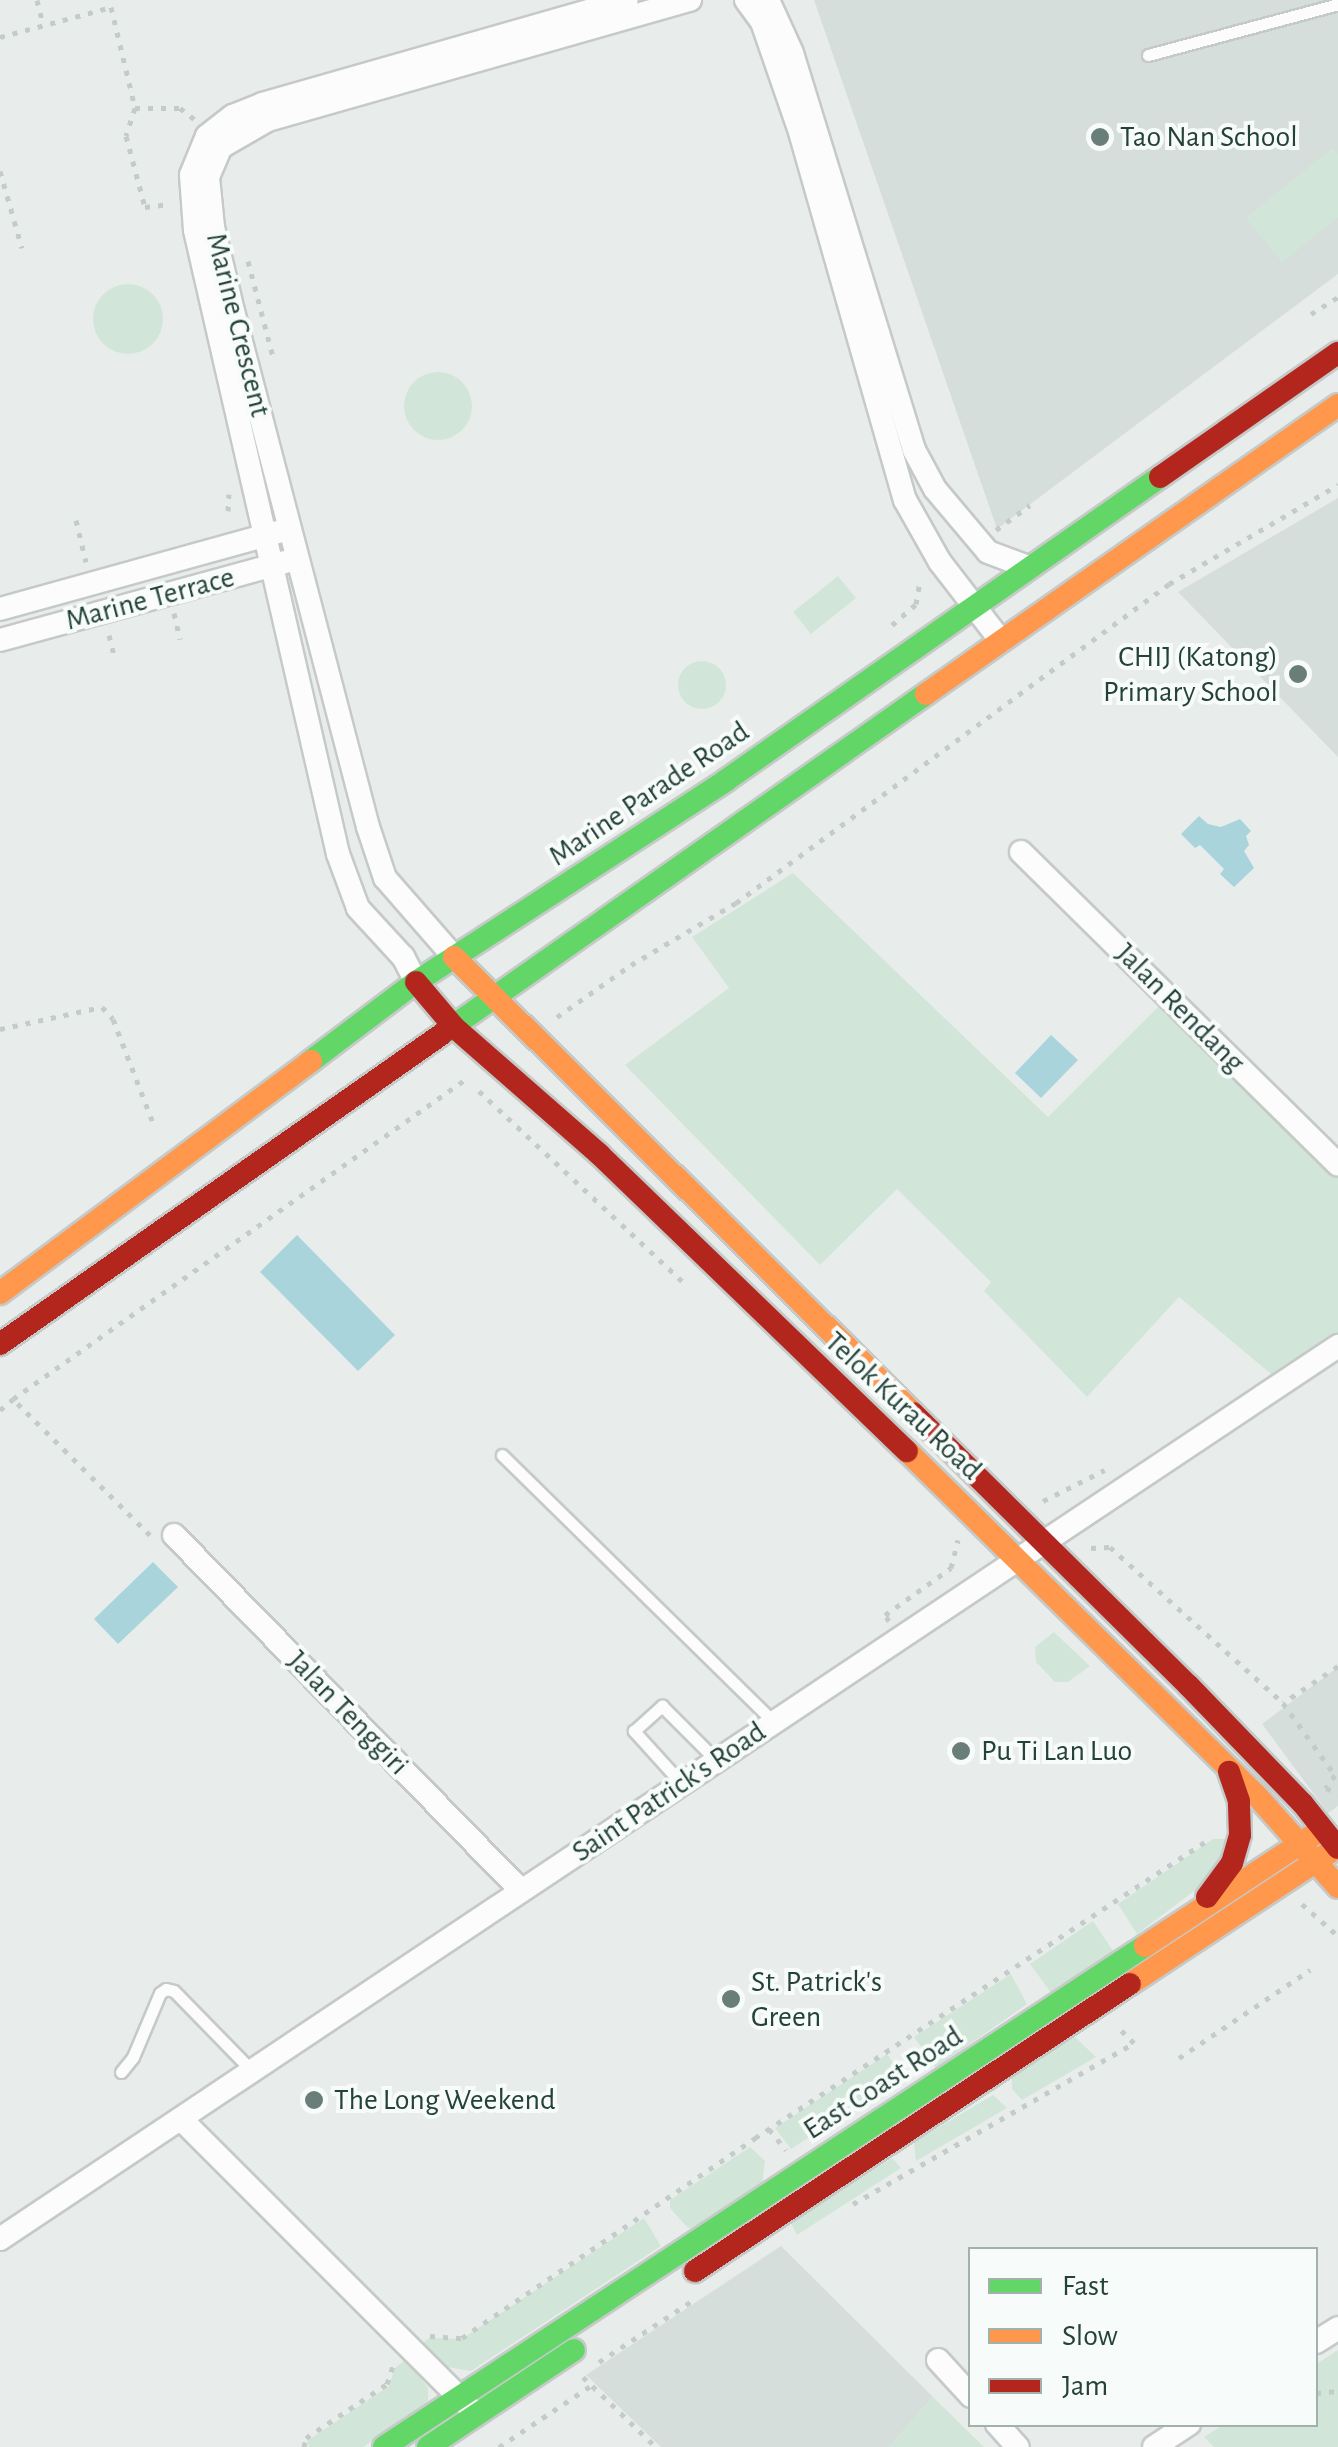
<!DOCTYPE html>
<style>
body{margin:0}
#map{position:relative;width:1338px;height:2447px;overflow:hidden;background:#e8edeb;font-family:"Alegreya Sans",sans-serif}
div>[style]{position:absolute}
.built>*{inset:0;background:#d6dedb}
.green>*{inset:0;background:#d1e6d8}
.round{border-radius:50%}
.water>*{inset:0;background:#a9d4db}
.path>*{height:5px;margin-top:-2.5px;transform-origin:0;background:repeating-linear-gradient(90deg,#c3ccca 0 5px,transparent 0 13px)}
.roads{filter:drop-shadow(2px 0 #c5cac8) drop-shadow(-2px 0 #c5cac8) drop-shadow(0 2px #c5cac8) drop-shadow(0 -2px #c5cac8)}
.lane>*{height:11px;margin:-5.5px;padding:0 5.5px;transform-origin:5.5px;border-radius:5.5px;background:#fcfcfc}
.street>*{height:22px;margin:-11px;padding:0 11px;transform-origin:11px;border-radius:11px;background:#fcfcfc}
.fast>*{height:22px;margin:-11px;padding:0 11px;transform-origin:11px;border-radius:11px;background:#63d668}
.slow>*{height:22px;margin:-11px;padding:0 11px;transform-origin:11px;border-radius:11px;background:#ff974d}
.jam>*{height:22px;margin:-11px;padding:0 11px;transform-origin:11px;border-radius:11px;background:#b3261e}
.dots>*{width:28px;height:28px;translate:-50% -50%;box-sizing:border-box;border:5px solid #f7fbf9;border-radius:50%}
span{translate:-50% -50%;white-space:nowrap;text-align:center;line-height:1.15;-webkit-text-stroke:8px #f7fbf9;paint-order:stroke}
.poi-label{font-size:30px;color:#24423a}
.left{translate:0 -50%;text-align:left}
.right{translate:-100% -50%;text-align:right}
.street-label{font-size:30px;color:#24423a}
.legend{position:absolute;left:968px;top:2247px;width:350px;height:180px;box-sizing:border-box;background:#f7fbf9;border:2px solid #a3b1ad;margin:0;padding:12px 18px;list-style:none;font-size:30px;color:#24423a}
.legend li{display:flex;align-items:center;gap:20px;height:50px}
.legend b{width:50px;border:2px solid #a3b1ad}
</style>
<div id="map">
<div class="built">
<div style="clip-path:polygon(814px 0,1338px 0,1338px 274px,997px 529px)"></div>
<div style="clip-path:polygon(1338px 498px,1338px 757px,1178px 592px)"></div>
<div style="clip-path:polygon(1338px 1667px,1338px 1806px,1328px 1813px,1262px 1724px)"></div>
<div style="clip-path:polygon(781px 2246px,933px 2397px,889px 2447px,661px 2447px,586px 2375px)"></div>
</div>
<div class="green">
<div style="clip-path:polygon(1333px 148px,1338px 155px,1338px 217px,1282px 262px,1246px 218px)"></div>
<div class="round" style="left:93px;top:284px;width:70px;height:70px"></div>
<div class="round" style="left:404px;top:372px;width:68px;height:68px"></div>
<div style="clip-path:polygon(838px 576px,856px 598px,811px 634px,793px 612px)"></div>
<div class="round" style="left:678px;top:661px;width:48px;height:48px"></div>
<div style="clip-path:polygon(793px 873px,1048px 1117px,1166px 999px,1338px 1171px,1338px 1344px,1283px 1384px,1179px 1297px,1087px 1397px,984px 1291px,991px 1282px,897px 1189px,820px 1265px,625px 1065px,729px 988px,692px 937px)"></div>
<div style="clip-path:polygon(1054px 1632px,1090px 1666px,1068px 1682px,1055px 1682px,1036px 1662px,1035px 1647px)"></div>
<div style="clip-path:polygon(1213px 1839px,1230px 1839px,1209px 1880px,1137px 1934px,1118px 1904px)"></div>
<div style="clip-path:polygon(1093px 1921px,1113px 1951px,1051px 1993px,1030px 1964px)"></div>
<div style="clip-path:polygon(1011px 1974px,1027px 2004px,936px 2068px,914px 2037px)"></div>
<div style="clip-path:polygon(1075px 2037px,1096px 2057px,1022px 2100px,1012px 2089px,1012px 2075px)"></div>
<div style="clip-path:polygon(887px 2054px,902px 2077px,791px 2149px,775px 2128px)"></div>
<div style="clip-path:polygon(993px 2095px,1007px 2108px,916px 2161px,914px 2142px)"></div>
<div style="clip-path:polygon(750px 2147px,765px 2161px,762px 2184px,691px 2229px,686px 2226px,670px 2208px,670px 2200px)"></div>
<div style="clip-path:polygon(892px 2158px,901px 2168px,797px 2235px,791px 2223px)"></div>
<div style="clip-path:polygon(644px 2218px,661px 2246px,471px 2371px,447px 2367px,423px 2343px,429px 2338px,462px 2339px)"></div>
<div style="clip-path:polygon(1338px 2350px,1338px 2447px,1214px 2447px,1204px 2437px,1223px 2425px,1316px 2424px,1316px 2364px)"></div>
<div style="clip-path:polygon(406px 2359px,428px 2388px,428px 2401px,423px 2407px,363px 2447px,309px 2447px,307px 2441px,389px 2386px,395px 2368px)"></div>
<div style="clip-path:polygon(933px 2397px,984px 2447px,889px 2447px)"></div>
</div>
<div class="water">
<div style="clip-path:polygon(1199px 816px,1208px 824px,1221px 827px,1240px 819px,1251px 831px,1246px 836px,1249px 845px,1244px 851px,1254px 868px,1234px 887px,1220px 874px,1224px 869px,1200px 845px,1195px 848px,1181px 834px)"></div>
<div style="clip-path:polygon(1051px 1035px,1078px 1060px,1041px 1098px,1015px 1073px)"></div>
<div style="clip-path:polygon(297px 1235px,395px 1335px,358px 1371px,260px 1272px)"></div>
<div style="clip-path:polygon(153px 1562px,178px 1587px,118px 1644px,94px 1619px)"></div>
</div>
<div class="path">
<div style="left:37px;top:0;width:25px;rotate:76deg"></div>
<div style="left:0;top:37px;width:115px;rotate:-15.1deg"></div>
<div style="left:111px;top:7px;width:104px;rotate:76.6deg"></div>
<div style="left:135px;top:108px;width:29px;rotate:108deg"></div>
<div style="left:126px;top:136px;width:73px;rotate:75deg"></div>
<div style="left:145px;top:207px;width:25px;rotate:-7deg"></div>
<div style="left:135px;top:108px;width:45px"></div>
<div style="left:180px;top:108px;width:18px;rotate:38deg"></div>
<div style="left:0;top:171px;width:80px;rotate:74.1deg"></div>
<div style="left:248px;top:261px;width:103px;rotate:75.4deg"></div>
<div style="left:1311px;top:314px;width:32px;rotate:-32deg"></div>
<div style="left:228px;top:511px;width:17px;rotate:-87deg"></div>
<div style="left:76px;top:520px;width:43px;rotate:76.6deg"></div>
<div style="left:996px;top:530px;width:42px;rotate:-36.3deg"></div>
<div style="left:174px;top:613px;width:27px;rotate:77deg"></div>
<div style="left:892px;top:625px;width:32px;rotate:-41deg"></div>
<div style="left:916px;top:604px;width:22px;rotate:-80deg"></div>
<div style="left:109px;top:635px;width:25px;rotate:76deg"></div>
<div style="left:557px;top:1017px;width:90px;rotate:-35.1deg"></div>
<div style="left:631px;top:965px;width:122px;rotate:-30.6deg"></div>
<div style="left:736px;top:903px;width:538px;rotate:-36.38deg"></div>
<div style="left:1169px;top:584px;width:196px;rotate:-30.4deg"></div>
<div style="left:0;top:1029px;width:104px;rotate:-12.2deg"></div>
<div style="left:102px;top:1007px;width:16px;rotate:47deg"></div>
<div style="left:113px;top:1019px;width:117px;rotate:68.9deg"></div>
<div style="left:479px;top:1091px;width:284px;rotate:43.1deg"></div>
<div style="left:0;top:1410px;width:17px;rotate:-40deg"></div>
<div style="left:1043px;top:1501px;width:69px;rotate:-26.6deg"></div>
<div style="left:150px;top:1535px;width:193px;rotate:-135.2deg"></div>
<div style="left:13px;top:1399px;width:555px;rotate:-35.24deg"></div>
<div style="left:1091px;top:1548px;width:19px;rotate:-3deg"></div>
<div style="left:1110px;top:1547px;width:233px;rotate:42deg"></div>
<div style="left:889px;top:1621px;width:7px;rotate:-124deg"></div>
<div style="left:885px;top:1615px;width:81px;rotate:-35.5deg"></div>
<div style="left:951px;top:1568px;width:29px;rotate:-76deg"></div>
<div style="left:1338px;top:1666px;width:66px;rotate:146.1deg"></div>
<div style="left:1283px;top:1703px;width:89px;rotate:54.2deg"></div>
<div style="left:1335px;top:1775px;width:16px;rotate:125deg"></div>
<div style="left:1326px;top:1788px;width:13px;rotate:23deg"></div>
<div style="left:1302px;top:1904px;width:48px;rotate:41.6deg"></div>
<div style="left:1179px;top:2058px;width:158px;rotate:-33.9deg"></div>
<div style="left:769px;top:2129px;width:27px;rotate:51deg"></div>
<div style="left:853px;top:2204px;width:324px;rotate:-29.8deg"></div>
<div style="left:1134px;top:2043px;width:24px;rotate:-135deg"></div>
<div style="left:430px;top:2336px;width:32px;rotate:4deg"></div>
<div style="left:462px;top:2338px;width:355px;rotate:-34.3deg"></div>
<div style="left:755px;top:2138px;width:542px;rotate:-33.34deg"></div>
<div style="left:599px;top:2362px;width:115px;rotate:-33.3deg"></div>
<div style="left:583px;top:2377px;width:101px;rotate:43.8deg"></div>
<div style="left:1316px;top:2393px;width:22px;rotate:-5deg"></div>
<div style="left:304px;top:2447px;width:9px;rotate:-77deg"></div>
<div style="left:306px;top:2438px;width:97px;rotate:-33.7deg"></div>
<div style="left:387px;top:2384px;width:19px;rotate:-72deg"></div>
<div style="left:499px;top:2447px;width:112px;rotate:-33.7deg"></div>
</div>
<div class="roads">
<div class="lane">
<div style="left:1148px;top:55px;width:197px;rotate:-15deg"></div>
<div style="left:502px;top:1455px;width:381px;rotate:44.5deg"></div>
<div style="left:682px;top:1784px;width:72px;rotate:-132.2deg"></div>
<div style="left:634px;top:1731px;width:38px;rotate:-42deg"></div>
<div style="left:662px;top:1706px;width:76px;rotate:45deg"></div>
<div style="left:121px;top:2072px;width:19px;rotate:-51deg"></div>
<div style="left:133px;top:2057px;width:69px;rotate:-67.1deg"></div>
<div style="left:160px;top:1993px;width:7px;rotate:-34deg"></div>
<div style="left:166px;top:1989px;width:8px;rotate:14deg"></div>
<div style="left:174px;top:1991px;width:112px;rotate:45.7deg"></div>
</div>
<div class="street">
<div style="left:746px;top:0;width:27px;rotate:54deg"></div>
<div style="left:762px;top:22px;width:116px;rotate:70.9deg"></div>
<div style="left:800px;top:132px;width:383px;rotate:74.1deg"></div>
<div style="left:905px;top:500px;width:71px;rotate:60.6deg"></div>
<div style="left:940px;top:562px;width:100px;rotate:52.3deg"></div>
<div style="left:768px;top:0;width:58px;rotate:65.6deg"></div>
<div style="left:792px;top:53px;width:415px;rotate:72.9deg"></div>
<div style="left:914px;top:450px;width:44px;rotate:61.7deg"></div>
<div style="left:935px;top:489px;width:82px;rotate:49.9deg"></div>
<div style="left:988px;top:552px;width:43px;rotate:20.6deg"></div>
<div style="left:0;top:609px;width:288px;rotate:-15.5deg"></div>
<div style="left:0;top:640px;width:296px;rotate:-15.3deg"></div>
<div style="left:1021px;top:852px;width:445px;rotate:44.6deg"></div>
<div style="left:454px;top:957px;width:105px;rotate:-131.1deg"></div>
<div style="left:385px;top:878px;width:54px;rotate:-108.4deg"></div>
<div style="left:368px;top:827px;width:533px;rotate:-104.66deg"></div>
<div style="left:233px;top:311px;width:86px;rotate:-103.4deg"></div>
<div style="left:213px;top:227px;width:50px;rotate:-95.7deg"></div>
<div style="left:208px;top:177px;width:33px;rotate:-67deg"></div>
<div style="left:221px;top:147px;width:54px;rotate:-29.9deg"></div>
<div style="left:268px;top:120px;width:439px;rotate:-15.9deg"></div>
<div style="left:416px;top:982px;width:28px;rotate:-117deg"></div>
<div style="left:403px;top:957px;width:67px;rotate:-132.6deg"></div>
<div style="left:358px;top:908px;width:58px;rotate:-110.3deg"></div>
<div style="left:338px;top:854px;width:640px;rotate:-102.91deg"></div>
<div style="left:195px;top:230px;width:55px;rotate:-94.2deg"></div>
<div style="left:191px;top:175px;width:42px;rotate:-67.7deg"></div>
<div style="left:207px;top:136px;width:33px;rotate:-38deg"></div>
<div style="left:233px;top:116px;width:31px;rotate:-22deg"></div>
<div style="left:262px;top:104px;width:379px;rotate:-15.9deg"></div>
<div style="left:174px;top:1535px;width:497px;rotate:45.7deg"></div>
<div style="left:181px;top:2119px;width:409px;rotate:45deg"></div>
<div style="left:0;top:2239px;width:1609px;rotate:-33.72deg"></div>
<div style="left:1316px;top:2342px;width:26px;rotate:-32deg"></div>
<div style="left:938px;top:2360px;width:49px;rotate:47.5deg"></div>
<div style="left:997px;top:2424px;width:31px;rotate:48deg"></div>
<div style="left:1154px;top:2447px;width:42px;rotate:-33.3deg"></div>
</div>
<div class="fast">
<div style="left:442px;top:1034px;width:591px;rotate:-35.09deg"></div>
<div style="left:311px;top:1061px;width:131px;rotate:-37deg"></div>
<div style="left:416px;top:982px;width:369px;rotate:-33deg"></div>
<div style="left:725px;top:781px;width:531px;rotate:-34.95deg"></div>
<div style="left:384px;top:2447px;width:911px;rotate:-33.36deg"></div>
<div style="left:428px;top:2447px;width:175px;rotate:-33.6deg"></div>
</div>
<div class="slow">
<div style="left:926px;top:694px;width:503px;rotate:-35.05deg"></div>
<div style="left:454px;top:957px;width:647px;rotate:44.81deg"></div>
<div style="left:0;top:1293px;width:388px;rotate:-36.7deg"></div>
<div style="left:907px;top:1451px;width:491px;rotate:44.6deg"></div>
<div style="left:1257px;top:1796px;width:122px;rotate:48.3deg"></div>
<div style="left:1145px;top:1946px;width:207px;rotate:-33.4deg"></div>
<div style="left:1130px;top:1984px;width:240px;rotate:-33.4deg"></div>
</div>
<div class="jam">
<div style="left:1160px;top:477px;width:217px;rotate:-34.9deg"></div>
<div style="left:416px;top:982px;width:59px;rotate:49.8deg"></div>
<div style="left:454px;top:1027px;width:193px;rotate:41.2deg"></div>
<div style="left:599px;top:1154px;width:428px;rotate:44deg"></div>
<div style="left:0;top:1344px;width:540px;rotate:-35.04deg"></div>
<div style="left:913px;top:1413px;width:387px;rotate:44.7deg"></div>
<div style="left:1188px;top:1685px;width:165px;rotate:46deg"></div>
<div style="left:1303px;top:1804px;width:56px;rotate:51.5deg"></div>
<div style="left:1207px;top:1897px;width:42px;rotate:-53.7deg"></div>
<div style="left:1232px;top:1863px;width:29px;rotate:-74deg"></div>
<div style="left:1240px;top:1835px;width:34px;rotate:-92deg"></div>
<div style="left:1239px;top:1801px;width:31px;rotate:-109deg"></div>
<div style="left:695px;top:2271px;width:521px;rotate:-33.42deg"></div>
</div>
</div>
<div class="dots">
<div style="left:1100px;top:137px;background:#697e78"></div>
<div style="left:1298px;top:674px;background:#697e78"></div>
<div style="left:961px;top:1751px;background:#697e78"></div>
<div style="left:731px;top:1999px;background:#697e78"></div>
<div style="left:314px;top:2100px;background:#697e78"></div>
</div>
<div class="poi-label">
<span class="left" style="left:1120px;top:137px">Tao Nan School</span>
<span class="right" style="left:1278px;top:674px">CHIJ (Katong)<br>Primary School</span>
<span class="left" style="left:981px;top:1751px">Pu Ti Lan Luo</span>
<span class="left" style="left:751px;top:1999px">St. Patrick's<br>Green</span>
<span class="left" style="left:334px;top:2100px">The Long Weekend</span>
</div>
<div class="street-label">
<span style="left:238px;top:325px;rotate:76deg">Marine Crescent</span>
<span style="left:150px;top:599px;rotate:-15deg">Marine Terrace</span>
<span style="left:649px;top:794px;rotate:-34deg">Marine Parade Road</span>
<span style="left:1180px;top:1008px;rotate:45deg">Jalan Rendang</span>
<span style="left:903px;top:1406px;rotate:43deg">Telok Kurau Road</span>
<span style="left:348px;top:1713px;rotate:46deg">Jalan Tenggiri</span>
<span style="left:669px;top:1792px;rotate:-34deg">Saint Patrick's Road</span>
<span style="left:883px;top:2083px;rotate:-33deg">East Coast Road</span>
</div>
<ul class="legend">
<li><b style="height:12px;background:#63d668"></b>Fast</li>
<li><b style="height:12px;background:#ff974d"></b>Slow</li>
<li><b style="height:12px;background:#b3261e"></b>Jam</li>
</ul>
</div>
